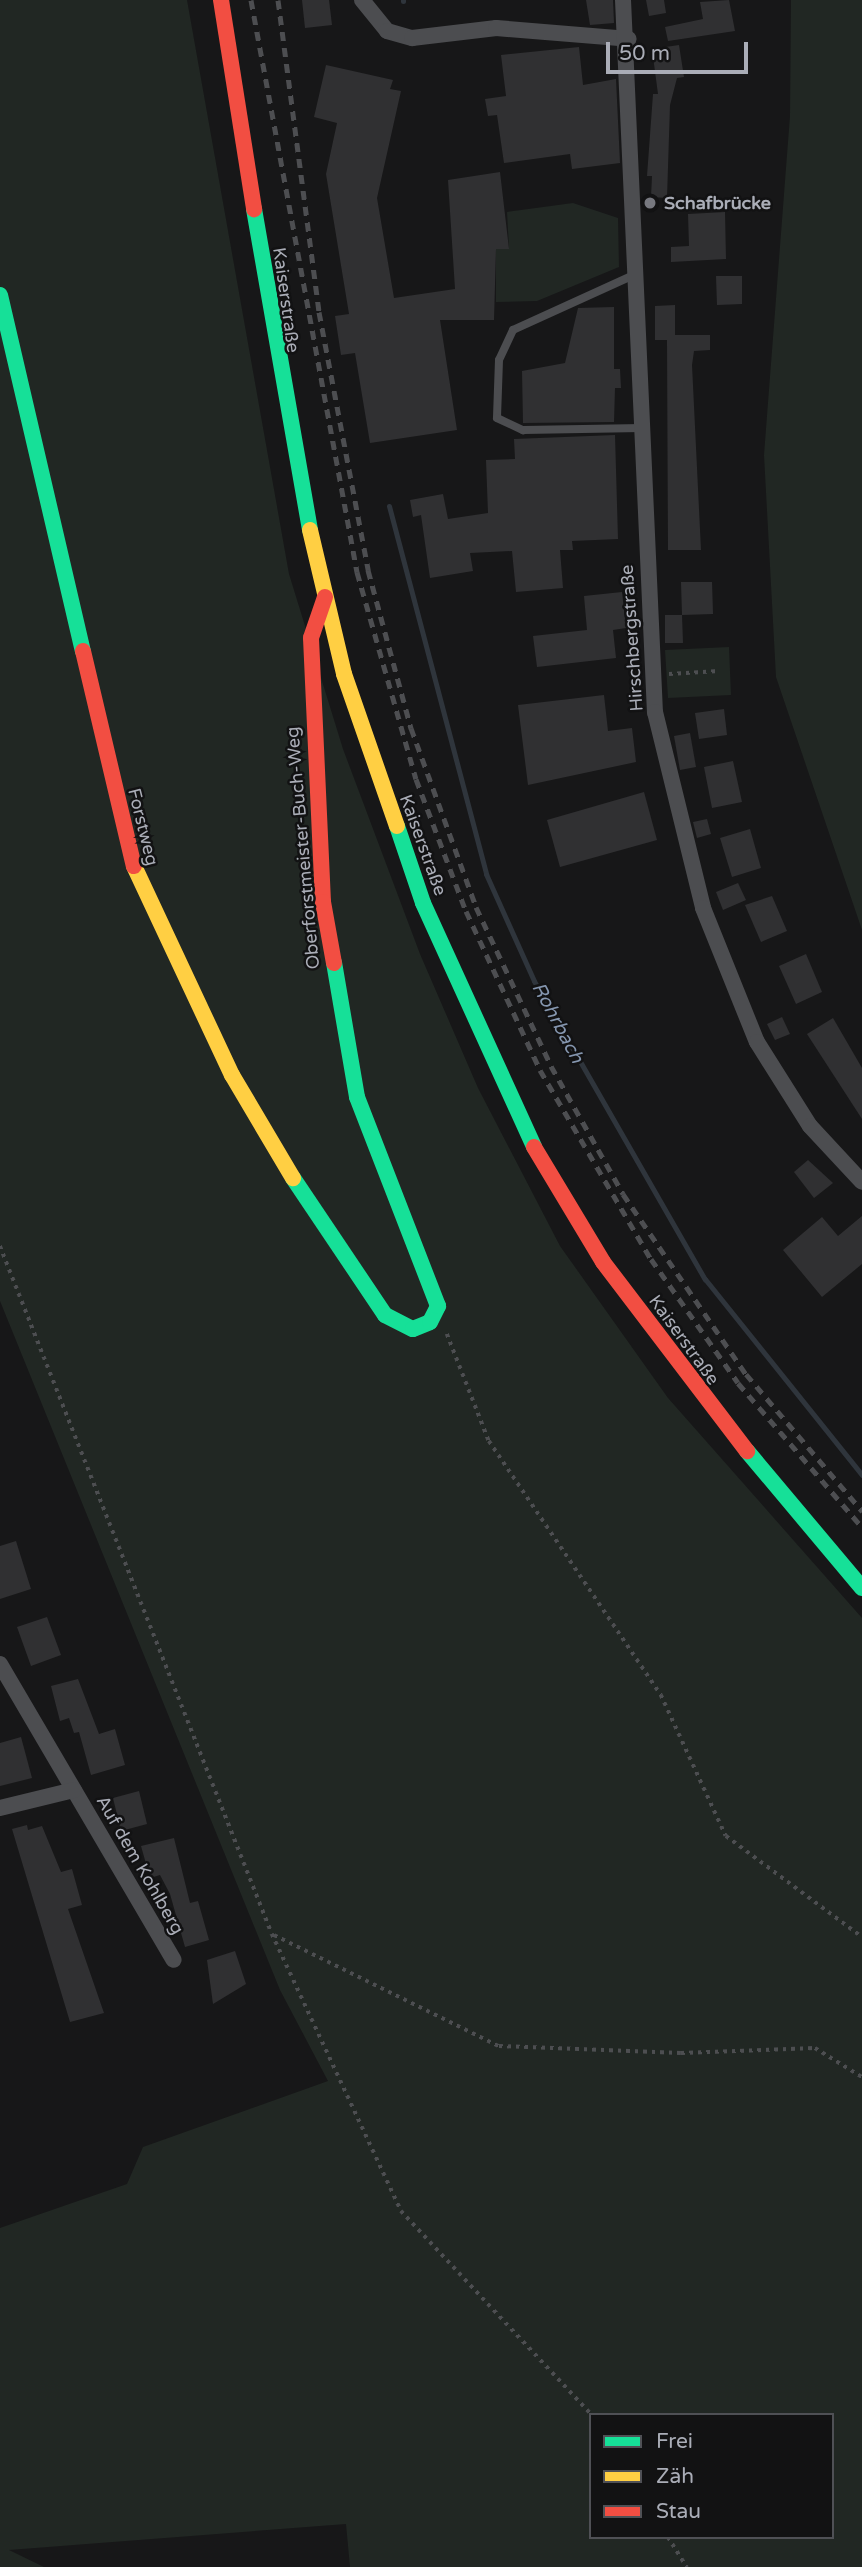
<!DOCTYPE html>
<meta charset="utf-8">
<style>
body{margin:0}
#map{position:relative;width:862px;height:2567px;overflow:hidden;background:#171718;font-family:"Varela Round",sans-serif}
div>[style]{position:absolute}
.green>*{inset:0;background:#212723}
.stream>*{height:5px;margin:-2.5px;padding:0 2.5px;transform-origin:2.5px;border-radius:2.5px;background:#2f353c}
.building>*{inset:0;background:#303032}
.path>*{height:3.5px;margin-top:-1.75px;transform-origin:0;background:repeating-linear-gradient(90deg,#4d4e51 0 3.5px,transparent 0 8.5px)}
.lane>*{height:8px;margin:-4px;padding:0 4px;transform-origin:4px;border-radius:4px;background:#4c4d50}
.street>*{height:16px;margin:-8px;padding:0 8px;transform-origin:8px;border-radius:8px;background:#4c4d50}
.fast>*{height:16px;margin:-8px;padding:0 8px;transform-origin:8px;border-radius:8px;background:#16e098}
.slow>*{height:16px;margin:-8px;padding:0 8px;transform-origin:8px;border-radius:8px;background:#ffcf43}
.jam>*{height:16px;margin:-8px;padding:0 8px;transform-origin:8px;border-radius:8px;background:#f24e42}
.rail>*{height:5px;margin-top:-2.5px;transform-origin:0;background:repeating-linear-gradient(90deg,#4d4e51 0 9px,transparent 0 16px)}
.dots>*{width:19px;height:19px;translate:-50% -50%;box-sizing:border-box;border:4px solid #121213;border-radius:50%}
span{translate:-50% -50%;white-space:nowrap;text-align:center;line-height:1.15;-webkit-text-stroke:5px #121213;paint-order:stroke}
.poi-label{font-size:18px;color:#aaadb7;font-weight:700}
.left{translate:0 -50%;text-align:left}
.street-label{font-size:18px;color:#aaadb7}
.water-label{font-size:19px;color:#8596af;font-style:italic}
.legend{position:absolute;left:589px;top:2413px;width:245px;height:126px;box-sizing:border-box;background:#121213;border:2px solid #4f5055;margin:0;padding:9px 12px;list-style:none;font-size:21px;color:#aaadb7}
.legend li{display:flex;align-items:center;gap:14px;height:35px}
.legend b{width:35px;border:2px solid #4f5055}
.scale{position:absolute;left:606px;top:42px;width:142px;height:32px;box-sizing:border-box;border:4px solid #aaadb7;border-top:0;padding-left:9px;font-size:21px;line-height:24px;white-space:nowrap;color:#aaadb7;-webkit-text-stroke:5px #121213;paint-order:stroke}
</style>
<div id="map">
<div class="green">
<div style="clip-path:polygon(evenodd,0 0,187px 0,289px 574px,343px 749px,420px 954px,478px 1088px,560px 1246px,668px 1398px,862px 1618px,862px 2567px,350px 2567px,346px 2524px,9px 2550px,44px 2567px,0 2567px,0 2228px,127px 2184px,143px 2147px,328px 2081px,280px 1990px,0 1301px,0 0,591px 2415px,832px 2415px,832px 2537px,591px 2537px,591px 2415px)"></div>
<div style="clip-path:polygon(791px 0,862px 0,862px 930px,776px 677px,764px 455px,790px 116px)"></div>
<div style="clip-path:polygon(573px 203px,618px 218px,619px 267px,537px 301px,496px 302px,496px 249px,509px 248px,507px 212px)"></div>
<div style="clip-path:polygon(729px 647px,731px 695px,668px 698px,665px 650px)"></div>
</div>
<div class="stream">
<div style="left:403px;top:0;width:1px;rotate:90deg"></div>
<div style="left:389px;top:506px;width:381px;rotate:75.2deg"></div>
<div style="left:486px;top:874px;width:117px;rotate:65.8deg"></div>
<div style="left:534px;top:981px;width:344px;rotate:60.2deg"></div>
<div style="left:705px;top:1279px;width:251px;rotate:51.3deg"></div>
</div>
<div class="building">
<div style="clip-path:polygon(302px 0,329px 0,332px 25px,305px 28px)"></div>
<div style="clip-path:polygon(586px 0,613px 0,614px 23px,590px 25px)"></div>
<div style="clip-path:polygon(646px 0,664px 0,666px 13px,649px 16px)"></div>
<div style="clip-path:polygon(729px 0,735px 31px,668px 41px,665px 27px,703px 19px,700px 2px)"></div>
<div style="clip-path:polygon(679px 45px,684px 77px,677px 78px,670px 105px,667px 198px,651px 197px,652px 176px,647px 176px,653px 94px,658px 94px,652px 49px)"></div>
<div style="clip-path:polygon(579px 47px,583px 85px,616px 79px,620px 163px,572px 169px,570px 154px,504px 163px,497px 115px,488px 116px,485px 99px,506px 96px,501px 55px)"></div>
<div style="clip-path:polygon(326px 65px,393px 80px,390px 89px,401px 91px,377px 198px,394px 298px,455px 289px,448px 180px,500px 172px,509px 249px,496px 249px,494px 320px,440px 320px,457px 430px,370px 443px,355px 353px,341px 355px,335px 316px,349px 314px,326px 174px,337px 123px,314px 117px)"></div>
<div style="clip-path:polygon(725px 212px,726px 259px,671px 262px,671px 247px,689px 246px,688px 214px)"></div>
<div style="clip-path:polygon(716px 276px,742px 276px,742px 304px,717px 305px)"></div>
<div style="clip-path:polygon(675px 305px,675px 335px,710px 335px,710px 350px,694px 351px,692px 365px,701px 550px,668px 550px,667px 340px,655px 340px,655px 306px)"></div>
<div style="clip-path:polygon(578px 308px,614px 307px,614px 369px,620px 369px,621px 388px,615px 388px,614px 422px,523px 423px,522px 371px,565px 363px)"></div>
<div style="clip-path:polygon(615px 435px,618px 539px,572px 541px,573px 550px,560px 550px,563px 588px,516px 592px,512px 551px,470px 553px,473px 571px,430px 578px,421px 515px,413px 517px,410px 500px,443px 494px,448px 519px,488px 513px,486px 460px,515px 459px,514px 439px)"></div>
<div style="clip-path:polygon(681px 582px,712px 582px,713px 614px,682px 615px)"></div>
<div style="clip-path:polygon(622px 592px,626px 628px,613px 630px,616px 658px,537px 667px,533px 636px,587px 630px,584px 596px)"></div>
<div style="clip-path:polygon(665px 615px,682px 615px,683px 643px,665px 643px)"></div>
<div style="clip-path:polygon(604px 695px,608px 731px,632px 728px,636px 762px,528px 785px,518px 705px)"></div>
<div style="clip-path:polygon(724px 709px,727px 735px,699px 739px,695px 713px)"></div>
<div style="clip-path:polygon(690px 733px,696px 767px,680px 770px,674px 736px)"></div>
<div style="clip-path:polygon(733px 761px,742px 802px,712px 808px,704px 767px)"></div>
<div style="clip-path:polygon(644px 792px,657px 840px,560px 867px,547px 820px)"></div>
<div style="clip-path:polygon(707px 819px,711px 834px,697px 838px,693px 822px)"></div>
<div style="clip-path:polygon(750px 829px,761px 868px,732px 877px,720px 838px)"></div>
<div style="clip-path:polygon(738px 883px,746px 900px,723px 910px,716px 892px)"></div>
<div style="clip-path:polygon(772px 896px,787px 931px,761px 942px,745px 905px)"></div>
<div style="clip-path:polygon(806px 954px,822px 992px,796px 1004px,779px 966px)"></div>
<div style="clip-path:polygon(782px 1017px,790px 1034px,775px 1040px,767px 1024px)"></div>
<div style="clip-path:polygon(833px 1018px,862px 1068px,862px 1119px,807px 1034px)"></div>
<div style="clip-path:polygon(808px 1160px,833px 1183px,814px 1198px,794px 1172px)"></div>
<div style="clip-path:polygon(862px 1216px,862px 1264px,822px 1297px,783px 1250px,822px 1217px,838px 1236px)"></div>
<div style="clip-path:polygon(16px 1541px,31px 1589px,0 1599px,0 1546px)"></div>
<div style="clip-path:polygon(47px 1617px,61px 1655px,31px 1666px,17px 1627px)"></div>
<div style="clip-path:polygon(78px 1679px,99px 1734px,115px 1729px,125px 1765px,91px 1775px,79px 1732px,74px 1733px,69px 1718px,60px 1721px,51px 1686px)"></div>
<div style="clip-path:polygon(21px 1737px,32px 1778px,0 1786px,0 1743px)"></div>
<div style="clip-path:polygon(139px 1791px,147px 1824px,121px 1831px,113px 1798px)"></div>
<div style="clip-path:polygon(27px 1825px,28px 1830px,42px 1826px,61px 1872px,72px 1869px,82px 1905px,68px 1909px,104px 2013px,70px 2022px,12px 1829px)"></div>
<div style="clip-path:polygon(174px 1838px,190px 1903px,198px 1901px,209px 1940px,185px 1947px,170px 1894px,160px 1875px,150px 1878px,141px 1846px)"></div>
<div style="clip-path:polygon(235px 1951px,246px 1984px,213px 2004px,207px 1960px)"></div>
</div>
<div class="path">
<div style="left:669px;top:674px;width:50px;rotate:-3.4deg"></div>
<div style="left:0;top:1246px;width:740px;rotate:68.43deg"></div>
<div style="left:272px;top:1934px;width:306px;rotate:65deg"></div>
<div style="left:401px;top:2211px;width:279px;rotate:46.9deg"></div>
<div style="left:447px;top:1334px;width:115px;rotate:68.6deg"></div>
<div style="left:489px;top:1441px;width:307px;rotate:55.9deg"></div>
<div style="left:661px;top:1695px;width:155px;rotate:65.3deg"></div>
<div style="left:726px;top:1836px;width:169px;rotate:36.6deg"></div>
<div style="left:274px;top:1935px;width:251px;rotate:26.3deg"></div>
<div style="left:499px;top:2046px;width:182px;rotate:2.2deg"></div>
<div style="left:681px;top:2053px;width:134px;rotate:-2.1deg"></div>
<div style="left:815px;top:2048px;width:55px;rotate:31.7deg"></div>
<div style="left:668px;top:2537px;width:36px;rotate:58deg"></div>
</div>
<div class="lane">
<div style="left:636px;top:274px;width:135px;rotate:155.5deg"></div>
<div style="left:513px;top:330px;width:33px;rotate:115deg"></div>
<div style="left:499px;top:360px;width:58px;rotate:92deg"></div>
<div style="left:497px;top:418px;width:29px;rotate:25deg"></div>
<div style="left:523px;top:430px;width:119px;rotate:-1deg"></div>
</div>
<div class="street">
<div style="left:362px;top:0;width:40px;rotate:51deg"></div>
<div style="left:387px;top:31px;width:26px;rotate:16deg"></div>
<div style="left:412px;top:38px;width:85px;rotate:-6.8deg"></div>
<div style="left:496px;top:28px;width:133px;rotate:4.7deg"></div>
<div style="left:623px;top:0;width:713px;rotate:87.43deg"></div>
<div style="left:655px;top:712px;width:202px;rotate:76.2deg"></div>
<div style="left:703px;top:908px;width:144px;rotate:68.1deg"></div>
<div style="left:757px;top:1042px;width:99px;rotate:57.8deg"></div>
<div style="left:810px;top:1126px;width:76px;rotate:47.1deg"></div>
<div style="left:0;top:1664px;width:343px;rotate:59.6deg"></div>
<div style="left:0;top:1808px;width:76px;rotate:-13.7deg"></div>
</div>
<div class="fast">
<div style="left:254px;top:209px;width:326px;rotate:80.1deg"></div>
<div style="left:0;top:295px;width:366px;rotate:76.9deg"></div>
<div style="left:397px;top:826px;width:81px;rotate:71.3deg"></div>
<div style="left:423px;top:903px;width:268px;rotate:65.5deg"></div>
<div style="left:293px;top:1178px;width:165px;rotate:56.1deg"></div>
<div style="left:385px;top:1315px;width:31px;rotate:27deg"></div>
<div style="left:413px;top:1329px;width:18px;rotate:-22deg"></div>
<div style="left:430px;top:1322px;width:18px;rotate:-63deg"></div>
<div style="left:438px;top:1306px;width:224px;rotate:-111.2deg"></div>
<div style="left:357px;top:1097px;width:136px;rotate:-99.7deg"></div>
<div style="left:747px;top:1451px;width:179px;rotate:50deg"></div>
</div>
<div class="slow">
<div style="left:310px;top:530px;width:148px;rotate:76.7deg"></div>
<div style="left:344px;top:674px;width:161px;rotate:70.8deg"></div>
<div style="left:134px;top:866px;width:231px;rotate:64.9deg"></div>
<div style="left:232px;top:1075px;width:120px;rotate:59.4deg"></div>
</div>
<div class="jam">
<div style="left:221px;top:0;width:212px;rotate:81deg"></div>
<div style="left:325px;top:597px;width:43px;rotate:108.9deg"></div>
<div style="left:311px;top:638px;width:264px;rotate:87.4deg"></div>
<div style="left:323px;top:902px;width:62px;rotate:79.8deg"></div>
<div style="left:83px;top:651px;width:221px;rotate:76.7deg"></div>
<div style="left:534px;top:1147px;width:134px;rotate:59deg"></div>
<div style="left:603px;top:1262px;width:238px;rotate:52.7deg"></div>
</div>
<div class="rail">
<div style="left:251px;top:0;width:582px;rotate:79.5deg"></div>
<div style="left:357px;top:572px;width:215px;rotate:74.1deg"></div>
<div style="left:416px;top:779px;width:141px;rotate:69.3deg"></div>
<div style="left:466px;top:911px;width:175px;rotate:65deg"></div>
<div style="left:540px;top:1070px;width:219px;rotate:59.6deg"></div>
<div style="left:651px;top:1259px;width:151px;rotate:54.9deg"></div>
<div style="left:738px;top:1383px;width:190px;rotate:49.3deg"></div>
<div style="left:278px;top:0;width:315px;rotate:82.5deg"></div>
<div style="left:319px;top:312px;width:263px;rotate:79.2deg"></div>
<div style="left:368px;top:570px;width:164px;rotate:74.8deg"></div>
<div style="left:411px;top:728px;width:190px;rotate:70deg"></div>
<div style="left:476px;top:907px;width:176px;rotate:64.7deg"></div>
<div style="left:551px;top:1066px;width:147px;rotate:60.6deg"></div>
<div style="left:623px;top:1194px;width:218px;rotate:55.7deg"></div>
<div style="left:746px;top:1374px;width:180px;rotate:49.7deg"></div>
</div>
<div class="dots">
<div style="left:650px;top:203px;background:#77787f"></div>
</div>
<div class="poi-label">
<span class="left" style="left:664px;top:203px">Schafbrücke</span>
</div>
<div class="street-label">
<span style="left:286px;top:300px;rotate:82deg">Kaiserstraße</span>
<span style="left:632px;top:638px;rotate:-94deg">Hirschbergstraße</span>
<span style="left:143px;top:827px;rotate:76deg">Forstweg</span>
<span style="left:423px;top:845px;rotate:70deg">Kaiserstraße</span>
<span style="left:303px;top:848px;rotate:-95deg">Oberforstmeister-Buch-Weg</span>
<span style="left:684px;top:1340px;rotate:54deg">Kaiserstraße</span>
<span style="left:140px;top:1865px;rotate:60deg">Auf dem Kohlberg</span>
</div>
<div class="water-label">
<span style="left:557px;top:1023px;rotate:62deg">Rohrbach</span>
</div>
<ul class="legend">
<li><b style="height:9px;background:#16e098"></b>Frei</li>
<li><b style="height:9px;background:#ffcf43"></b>Zäh</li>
<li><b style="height:9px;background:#f24e42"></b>Stau</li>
</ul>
<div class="scale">50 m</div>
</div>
